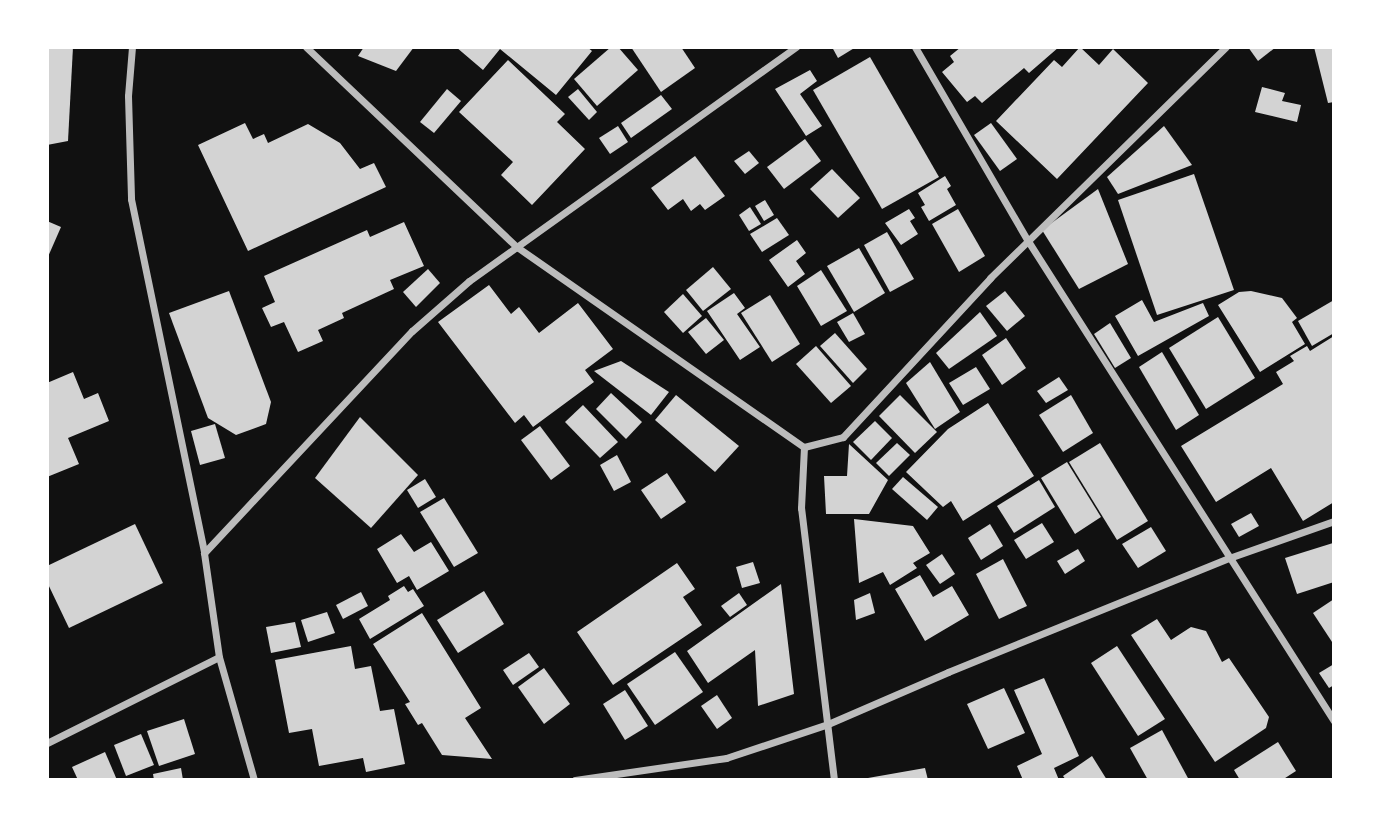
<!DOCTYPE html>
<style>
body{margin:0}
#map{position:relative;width:1381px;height:827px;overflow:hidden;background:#111;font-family:"Space Grotesk",sans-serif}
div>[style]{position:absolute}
.building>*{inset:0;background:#d3d3d3}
.minor>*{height:7px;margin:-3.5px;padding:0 3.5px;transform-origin:3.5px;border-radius:3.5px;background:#bcbcbc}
span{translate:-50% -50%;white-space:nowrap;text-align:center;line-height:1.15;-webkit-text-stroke:7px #fff;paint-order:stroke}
.frame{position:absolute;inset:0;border:49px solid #fff;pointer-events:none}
</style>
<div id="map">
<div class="building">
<div style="clip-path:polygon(47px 47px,73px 47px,68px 141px,47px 145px)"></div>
<div style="clip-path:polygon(364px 47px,414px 47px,396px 71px,358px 56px)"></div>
<div style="clip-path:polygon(456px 47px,587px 47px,592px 51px,556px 95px,500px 49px,483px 70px)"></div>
<div style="clip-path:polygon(611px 47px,618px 47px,638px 70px,597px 106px,574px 79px)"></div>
<div style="clip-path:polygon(631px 47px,681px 47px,695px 68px,661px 92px)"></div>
<div style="clip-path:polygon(832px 47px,856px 47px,838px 58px)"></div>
<div style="clip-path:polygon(961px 47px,1059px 47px,1029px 73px,1024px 68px,982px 103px,975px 96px,967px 102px,942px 72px,954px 62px,950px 56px)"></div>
<div style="clip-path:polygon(1080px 47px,1099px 65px,1113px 49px,1148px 83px,1057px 179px,996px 121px,1054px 60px,1062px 67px)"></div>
<div style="clip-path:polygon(1248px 47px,1276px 47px,1258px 61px)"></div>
<div style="clip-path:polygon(1314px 47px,1334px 47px,1334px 102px,1328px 103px)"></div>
<div style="clip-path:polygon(870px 57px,939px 177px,882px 209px,813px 90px)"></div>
<div style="clip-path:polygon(508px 60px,565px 114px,557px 122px,585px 149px,532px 205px,501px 175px,513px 162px,459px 112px)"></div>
<div style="clip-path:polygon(810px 70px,817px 81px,800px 94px,822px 126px,806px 136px,775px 89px)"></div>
<div style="clip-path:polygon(1262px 87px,1285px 93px,1282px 101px,1301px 105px,1297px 122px,1255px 112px)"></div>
<div style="clip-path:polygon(447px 89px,461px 101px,434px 133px,420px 122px)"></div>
<div style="clip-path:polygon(578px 89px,597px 112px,589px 120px,568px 97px)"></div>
<div style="clip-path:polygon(661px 95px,672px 109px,631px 138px,621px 123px)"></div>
<div style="clip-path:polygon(245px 123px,253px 139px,264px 134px,268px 143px,308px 124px,340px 143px,360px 169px,374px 163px,386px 187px,248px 251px,198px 145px)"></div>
<div style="clip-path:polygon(991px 123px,1017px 159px,1000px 171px,974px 135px)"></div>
<div style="clip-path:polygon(618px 126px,628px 142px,610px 154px,599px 138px)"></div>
<div style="clip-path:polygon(1164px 126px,1192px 165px,1118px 194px,1107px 177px)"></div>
<div style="clip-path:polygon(805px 139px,821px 161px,784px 189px,767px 167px)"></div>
<div style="clip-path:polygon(749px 151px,759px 163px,745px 174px,734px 161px)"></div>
<div style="clip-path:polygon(695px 156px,725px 196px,705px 210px,700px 204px,691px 211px,683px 199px,668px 210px,651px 188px)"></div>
<div style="clip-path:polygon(832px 169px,860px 198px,838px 218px,810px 189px)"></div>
<div style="clip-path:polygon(1194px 174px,1234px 290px,1157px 315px,1118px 200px)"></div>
<div style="clip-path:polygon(945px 176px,951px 186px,947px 189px,956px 205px,929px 221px,921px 207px,925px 205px,918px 193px)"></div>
<div style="clip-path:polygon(1098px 189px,1128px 264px,1079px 289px,1042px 230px)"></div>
<div style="clip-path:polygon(765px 200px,774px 215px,764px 221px,755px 206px)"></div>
<div style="clip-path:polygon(750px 207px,761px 224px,749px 231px,739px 215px)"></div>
<div style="clip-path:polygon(909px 209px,915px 218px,910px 221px,918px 234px,901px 245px,885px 223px)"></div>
<div style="clip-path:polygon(958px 209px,985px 256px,959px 272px,932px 224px)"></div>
<div style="clip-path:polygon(777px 218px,789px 235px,762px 252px,750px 234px)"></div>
<div style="clip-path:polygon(47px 221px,61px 227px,47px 259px)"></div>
<div style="clip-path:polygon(404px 222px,424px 266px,390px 280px,394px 289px,342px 313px,344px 318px,318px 330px,323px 341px,298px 352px,284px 322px,271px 327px,262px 308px,275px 302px,264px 276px,367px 230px,370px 237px)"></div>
<div style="clip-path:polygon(887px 232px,914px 279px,890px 292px,864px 245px)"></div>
<div style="clip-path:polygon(797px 240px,806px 253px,796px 261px,805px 274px,788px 287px,769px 260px)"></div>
<div style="clip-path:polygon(859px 248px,885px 293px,854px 312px,827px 266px)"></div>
<div style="clip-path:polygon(713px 267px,731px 289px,703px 311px,686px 290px)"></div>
<div style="clip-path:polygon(428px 269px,440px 283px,416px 307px,403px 292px)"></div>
<div style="clip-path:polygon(821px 270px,847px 311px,821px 326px,797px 286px)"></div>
<div style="clip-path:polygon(489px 285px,511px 314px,519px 307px,539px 333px,578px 303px,613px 349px,585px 370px,594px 382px,533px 427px,524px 415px,515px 423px,438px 322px)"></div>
<div style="clip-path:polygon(229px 291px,271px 402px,266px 424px,236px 435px,208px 418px,169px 313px)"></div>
<div style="clip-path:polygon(1005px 291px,1025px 316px,1007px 331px,986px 306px)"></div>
<div style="clip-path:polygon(1251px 291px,1282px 298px,1297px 318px,1292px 322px,1305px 344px,1260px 372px,1218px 305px,1239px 292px)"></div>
<div style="clip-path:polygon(734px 293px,745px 308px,737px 314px,760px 347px,740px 360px,707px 311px)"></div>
<div style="clip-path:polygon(683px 294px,702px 316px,683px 333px,664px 312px)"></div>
<div style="clip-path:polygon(770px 295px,800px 344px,772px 362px,741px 313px)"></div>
<div style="clip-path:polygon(1142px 300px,1154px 322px,1203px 303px,1209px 316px,1138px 356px,1115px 316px)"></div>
<div style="clip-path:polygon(1334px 300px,1334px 333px,1312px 346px,1298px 321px)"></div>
<div style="clip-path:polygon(980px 312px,997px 336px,949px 369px,936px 353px)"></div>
<div style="clip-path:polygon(853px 313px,865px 334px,849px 342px,837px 322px)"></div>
<div style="clip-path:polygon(1218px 317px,1255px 378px,1206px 409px,1169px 348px)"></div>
<div style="clip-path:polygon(706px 318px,724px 340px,706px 354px,688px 332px)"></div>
<div style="clip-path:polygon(1110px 323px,1131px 358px,1115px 368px,1094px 334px)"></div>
<div style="clip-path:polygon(835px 333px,867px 369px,853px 383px,820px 346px)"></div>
<div style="clip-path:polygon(1334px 336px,1334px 502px,1303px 521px,1271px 468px,1216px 502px,1181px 446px,1283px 384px,1276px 372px,1294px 361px,1290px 356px,1307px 346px,1310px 351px)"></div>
<div style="clip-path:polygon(1006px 338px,1026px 368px,1002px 385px,982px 355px)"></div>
<div style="clip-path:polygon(816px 346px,851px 386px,831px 403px,796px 364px)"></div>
<div style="clip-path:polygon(1162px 352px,1199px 415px,1176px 430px,1139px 367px)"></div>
<div style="clip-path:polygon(621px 361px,669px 392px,651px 415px,594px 371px)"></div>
<div style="clip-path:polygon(930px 362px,960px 412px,935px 429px,906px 383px)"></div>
<div style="clip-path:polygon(976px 367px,990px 389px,963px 405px,949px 383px)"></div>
<div style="clip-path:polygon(73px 372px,84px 399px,98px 393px,109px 421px,68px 438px,79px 464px,47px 477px,47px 383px)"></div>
<div style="clip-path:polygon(1059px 377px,1068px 390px,1046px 403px,1037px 391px)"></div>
<div style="clip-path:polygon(611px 393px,642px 422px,626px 439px,596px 409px)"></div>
<div style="clip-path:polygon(676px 395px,739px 446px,715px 472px,655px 420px)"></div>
<div style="clip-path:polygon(900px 395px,937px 432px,915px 453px,879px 416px)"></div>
<div style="clip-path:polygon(1071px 395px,1093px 433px,1063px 452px,1039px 415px)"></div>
<div style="clip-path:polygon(988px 403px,1034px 476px,963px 521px,951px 501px,943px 507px,906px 472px,948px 429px)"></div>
<div style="clip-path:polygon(583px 405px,618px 442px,600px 458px,565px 422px)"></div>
<div style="clip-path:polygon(360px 417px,418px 475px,371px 528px,315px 478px)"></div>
<div style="clip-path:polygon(875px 421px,892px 438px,871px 460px,853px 442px)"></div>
<div style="clip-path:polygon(215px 424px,225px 458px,200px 465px,191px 431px)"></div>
<div style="clip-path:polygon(540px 426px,570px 466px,551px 480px,521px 440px)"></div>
<div style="clip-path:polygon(897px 443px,910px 455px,889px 476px,876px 463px)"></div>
<div style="clip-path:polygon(1100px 443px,1148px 521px,1117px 540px,1069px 462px)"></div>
<div style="clip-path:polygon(849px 444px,888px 480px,869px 514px,826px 514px,824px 476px,847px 476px)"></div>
<div style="clip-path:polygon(617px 455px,631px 482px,614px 491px,600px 465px)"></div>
<div style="clip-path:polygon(1067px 462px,1101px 517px,1075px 534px,1041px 478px)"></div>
<div style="clip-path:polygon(667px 473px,686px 502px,661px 519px,641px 490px)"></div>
<div style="clip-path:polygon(903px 477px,938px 507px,927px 520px,892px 489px)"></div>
<div style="clip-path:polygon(425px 479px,436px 497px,418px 508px,407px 490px)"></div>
<div style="clip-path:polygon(1039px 480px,1055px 507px,1014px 533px,997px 506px)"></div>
<div style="clip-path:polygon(444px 498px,478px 553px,454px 567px,420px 512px)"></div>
<div style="clip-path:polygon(1251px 513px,1259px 526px,1239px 537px,1231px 524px)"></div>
<div style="clip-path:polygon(854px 519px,913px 526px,930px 553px,913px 563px,917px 568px,890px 585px,883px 572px,859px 583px)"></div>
<div style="clip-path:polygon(1042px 523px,1054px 542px,1026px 559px,1014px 540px)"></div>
<div style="clip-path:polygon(135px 524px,163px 583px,69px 628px,47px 582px,47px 566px)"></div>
<div style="clip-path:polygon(990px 524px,1003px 546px,981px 560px,968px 538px)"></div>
<div style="clip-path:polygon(1151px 527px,1166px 551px,1138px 568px,1122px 544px)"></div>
<div style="clip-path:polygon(401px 534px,414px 552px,431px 542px,449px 571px,417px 590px,409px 576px,397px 583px,377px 549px)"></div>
<div style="clip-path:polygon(1333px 543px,1334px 582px,1297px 594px,1285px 558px)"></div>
<div style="clip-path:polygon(1078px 549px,1085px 561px,1065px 574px,1057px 561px)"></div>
<div style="clip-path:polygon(942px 554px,955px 574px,940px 584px,926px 565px)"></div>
<div style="clip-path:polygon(1003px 559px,1027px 606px,999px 619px,976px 574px)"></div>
<div style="clip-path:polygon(753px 562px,760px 583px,742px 588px,736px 567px)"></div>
<div style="clip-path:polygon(677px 563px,695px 589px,683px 597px,702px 625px,613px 685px,577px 632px)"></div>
<div style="clip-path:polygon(920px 575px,933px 597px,952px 586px,969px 615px,925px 641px,895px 589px)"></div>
<div style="clip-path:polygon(781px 584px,794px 694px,758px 706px,755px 650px,708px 683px,687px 651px)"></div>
<div style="clip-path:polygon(404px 586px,408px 592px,413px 589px,424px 606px,370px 639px,359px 619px,390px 600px,388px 596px)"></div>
<div style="clip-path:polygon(484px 591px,504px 624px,458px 653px,437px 620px)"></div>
<div style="clip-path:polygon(361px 592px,368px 606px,343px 619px,336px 605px)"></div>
<div style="clip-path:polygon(739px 593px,747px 605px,730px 617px,721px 606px)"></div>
<div style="clip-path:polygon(870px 593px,875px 613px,856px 620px,854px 600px)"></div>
<div style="clip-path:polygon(1334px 599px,1334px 645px,1313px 613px)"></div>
<div style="clip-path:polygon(327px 612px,335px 633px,308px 642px,301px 620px)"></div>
<div style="clip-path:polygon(422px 613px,481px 708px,465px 718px,492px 759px,442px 755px,422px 723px,418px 725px,405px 704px,410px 702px,373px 644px)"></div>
<div style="clip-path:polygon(1157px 619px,1171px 640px,1191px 627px,1206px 631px,1222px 662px,1229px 658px,1269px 717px,1266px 728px,1215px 762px,1131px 635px)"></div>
<div style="clip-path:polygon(295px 622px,301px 647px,271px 653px,266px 627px)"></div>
<div style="clip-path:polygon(351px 646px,355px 669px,371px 666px,380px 711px,394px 709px,405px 764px,366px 772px,363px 758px,319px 766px,312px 729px,289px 733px,275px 660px)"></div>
<div style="clip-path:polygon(1117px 646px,1165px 719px,1138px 736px,1091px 663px)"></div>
<div style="clip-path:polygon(675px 652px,703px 692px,655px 725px,627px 684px)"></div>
<div style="clip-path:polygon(529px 653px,539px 667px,513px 685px,503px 670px)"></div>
<div style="clip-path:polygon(1334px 664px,1334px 685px,1329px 688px,1319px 673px)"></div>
<div style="clip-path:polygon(544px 668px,570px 704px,544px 724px,518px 687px)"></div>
<div style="clip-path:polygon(1044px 678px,1079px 756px,1054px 768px,1059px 780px,1023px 780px,1017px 766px,1042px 754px,1014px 690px)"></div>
<div style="clip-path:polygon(1004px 688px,1025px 733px,988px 749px,967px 704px)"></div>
<div style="clip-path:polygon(625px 690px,648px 726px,625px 740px,603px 704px)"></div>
<div style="clip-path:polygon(717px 695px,732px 718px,717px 729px,701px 706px)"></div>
<div style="clip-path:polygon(184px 719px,195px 754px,159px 766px,147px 731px)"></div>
<div style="clip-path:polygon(1162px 730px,1189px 780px,1148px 780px,1130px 748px)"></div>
<div style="clip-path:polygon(141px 734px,154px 765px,126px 776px,114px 745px)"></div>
<div style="clip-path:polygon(1278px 742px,1296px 771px,1282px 780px,1240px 780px,1234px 770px)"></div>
<div style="clip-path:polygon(105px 752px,117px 780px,78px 780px,72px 767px)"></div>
<div style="clip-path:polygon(1092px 756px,1107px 780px,1066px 780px,1063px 776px)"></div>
<div style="clip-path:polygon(181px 768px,183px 780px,154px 780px,153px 774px)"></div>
<div style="clip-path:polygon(925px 768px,928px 780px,868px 780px,868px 778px)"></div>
</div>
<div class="minor">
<div style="left:132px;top:47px;width:49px;rotate:94.7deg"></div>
<div style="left:128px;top:96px;width:103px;rotate:88.3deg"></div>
<div style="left:131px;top:199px;width:361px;rotate:78.3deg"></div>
<div style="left:204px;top:553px;width:105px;rotate:81.8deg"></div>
<div style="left:219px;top:657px;width:128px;rotate:74.1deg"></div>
<div style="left:306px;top:47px;width:291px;rotate:43.5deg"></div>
<div style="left:517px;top:247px;width:350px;rotate:34.9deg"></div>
<div style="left:915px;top:47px;width:225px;rotate:59.8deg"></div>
<div style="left:1028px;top:241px;width:569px;rotate:57.48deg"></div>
<div style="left:204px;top:553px;width:304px;rotate:-46.9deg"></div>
<div style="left:412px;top:331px;width:76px;rotate:-41.3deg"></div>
<div style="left:469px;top:281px;width:402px;rotate:-35.6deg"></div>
<div style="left:47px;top:743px;width:192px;rotate:-26.6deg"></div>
<div style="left:575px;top:780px;width:153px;rotate:-8.3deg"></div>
<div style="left:726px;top:758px;width:108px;rotate:-18.4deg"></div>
<div style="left:828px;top:724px;width:131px;rotate:-23.4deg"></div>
<div style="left:948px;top:672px;width:303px;rotate:-22.1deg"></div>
<div style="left:1229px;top:558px;width:111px;rotate:-19.4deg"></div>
<div style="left:834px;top:780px;width:274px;rotate:-96.9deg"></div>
<div style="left:801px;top:508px;width:61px;rotate:-87.2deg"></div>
<div style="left:804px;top:447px;width:40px;rotate:-14.4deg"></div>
<div style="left:843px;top:437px;width:217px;rotate:-47.2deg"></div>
<div style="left:990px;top:278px;width:330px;rotate:-44.4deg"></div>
</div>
<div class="frame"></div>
</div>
